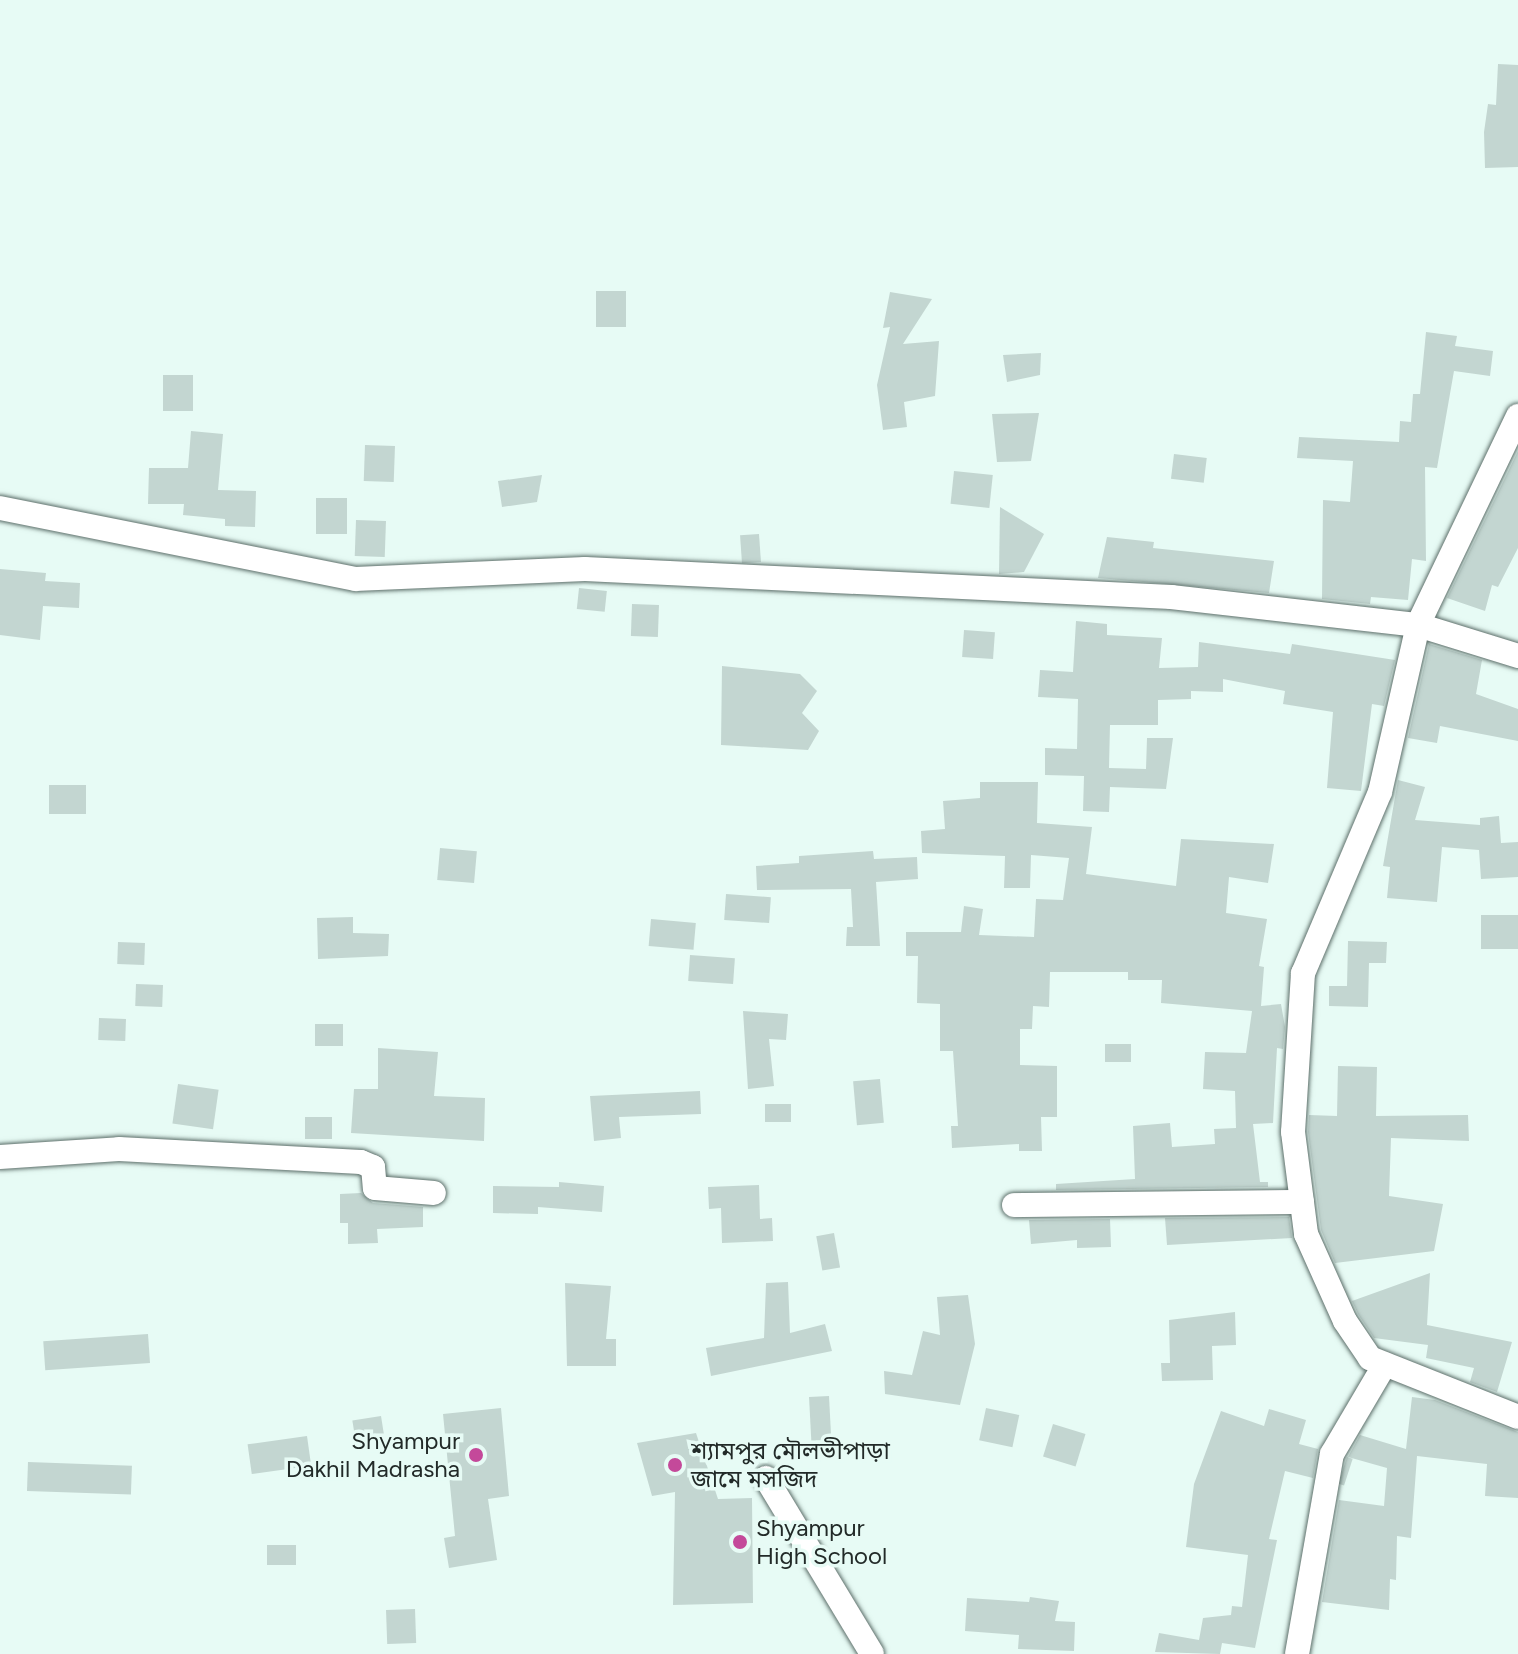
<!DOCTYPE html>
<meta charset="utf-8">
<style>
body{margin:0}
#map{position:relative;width:1518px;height:1654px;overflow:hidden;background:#e7fbf5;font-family:Figtree,"Noto Sans Bengali",sans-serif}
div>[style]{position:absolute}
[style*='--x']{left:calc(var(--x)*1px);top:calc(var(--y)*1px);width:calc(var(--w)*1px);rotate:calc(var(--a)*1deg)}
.building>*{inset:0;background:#c3d6d1;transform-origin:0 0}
.roads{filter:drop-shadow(0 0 2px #5d6f6a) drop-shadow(0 0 2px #5d6f6a)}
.minor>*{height:24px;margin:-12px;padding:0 12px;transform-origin:12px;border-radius:12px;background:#fff}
.dots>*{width:22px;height:22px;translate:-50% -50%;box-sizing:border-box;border:4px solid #e7fbf5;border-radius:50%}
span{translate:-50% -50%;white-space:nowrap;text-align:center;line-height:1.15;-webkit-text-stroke:7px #e7fbf5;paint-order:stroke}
.poi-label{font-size:24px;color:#222a28}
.right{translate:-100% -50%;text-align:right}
.left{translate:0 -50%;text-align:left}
</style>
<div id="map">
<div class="building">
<div style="clip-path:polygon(1498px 64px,1518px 65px,1518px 167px,1485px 168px,1484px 132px,1488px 104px,1496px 105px)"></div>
<div style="left:596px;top:291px;width:30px;height:36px"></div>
<div style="clip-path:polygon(890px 292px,932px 299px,903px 344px,939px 341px,935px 396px,904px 402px,907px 427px,883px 430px,877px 385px,890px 327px,883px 328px)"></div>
<div style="clip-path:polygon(1426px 332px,1457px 336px,1455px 346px,1493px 351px,1490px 376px,1454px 371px,1437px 468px,1425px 467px,1426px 561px,1412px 559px,1408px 600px,1371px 597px,1370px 604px,1322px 599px,1323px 500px,1350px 502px,1353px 461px,1297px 458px,1299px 437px,1399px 442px,1400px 421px,1411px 422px,1413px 394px,1420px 394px)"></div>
<div style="clip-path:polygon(1041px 353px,1040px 375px,1007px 382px,1003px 355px)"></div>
<div style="left:163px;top:375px;width:30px;height:36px"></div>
<div style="clip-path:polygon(1039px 413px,1031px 461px,997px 462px,992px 414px)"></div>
<div style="clip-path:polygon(191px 431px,223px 434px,218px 490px,256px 491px,255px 527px,225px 526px,225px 519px,183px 515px,184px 504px,148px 504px,149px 468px,188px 468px)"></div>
<div style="left:365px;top:445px;width:30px;height:36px;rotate:2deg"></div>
<div style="clip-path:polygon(1518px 451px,1518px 548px,1498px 587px,1492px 585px,1485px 611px,1447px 598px)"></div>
<div style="left:1174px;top:454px;width:33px;height:25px;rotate:7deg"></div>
<div style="left:954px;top:471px;width:39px;height:33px;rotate:6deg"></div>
<div style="clip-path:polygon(542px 475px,537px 502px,502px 507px,498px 481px)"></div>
<div style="left:316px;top:498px;width:31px;height:36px"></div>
<div style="clip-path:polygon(1000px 507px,1044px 534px,1024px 572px,999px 574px)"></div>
<div style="left:356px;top:520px;width:30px;height:36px;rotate:2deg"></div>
<div style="left:759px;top:534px;width:28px;height:19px;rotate:86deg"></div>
<div style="clip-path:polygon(1107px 537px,1154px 542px,1153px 548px,1274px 561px,1269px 593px,1098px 578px)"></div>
<div style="clip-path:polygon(0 569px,46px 573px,45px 581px,80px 583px,79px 608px,43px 606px,40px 640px,0 635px)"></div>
<div style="left:579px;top:588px;width:28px;height:21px;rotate:6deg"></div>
<div style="left:632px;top:604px;width:27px;height:32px;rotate:2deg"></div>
<div style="clip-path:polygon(1076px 621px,1107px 624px,1107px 635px,1162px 638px,1159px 668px,1198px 667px,1199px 642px,1290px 654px,1292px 644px,1395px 660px,1384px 706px,1372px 704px,1361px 791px,1327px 788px,1333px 712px,1283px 704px,1285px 691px,1223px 679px,1223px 692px,1191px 691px,1191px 699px,1158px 700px,1158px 725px,1110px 725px,1109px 768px,1146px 769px,1147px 738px,1173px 738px,1166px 789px,1110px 787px,1109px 812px,1083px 811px,1084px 776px,1045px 775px,1045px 748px,1077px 749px,1078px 699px,1038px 697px,1040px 670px,1073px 672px)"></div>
<div style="left:964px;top:630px;width:31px;height:27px;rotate:4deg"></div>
<div style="clip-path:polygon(1429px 644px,1482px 660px,1476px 694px,1518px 709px,1518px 741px,1440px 726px,1437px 743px,1408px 738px)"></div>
<div style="clip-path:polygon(722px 666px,800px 674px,817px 691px,802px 713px,819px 731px,808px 750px,721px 745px)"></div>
<div style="clip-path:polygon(1398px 780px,1425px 787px,1415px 820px,1480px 825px,1480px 818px,1499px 816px,1501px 843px,1518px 842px,1518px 877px,1481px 879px,1479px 850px,1442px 847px,1437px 902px,1387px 898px,1390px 867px,1383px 866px)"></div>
<div style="clip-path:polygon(980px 782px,1038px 782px,1037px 823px,1092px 827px,1086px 874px,1176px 886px,1181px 839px,1274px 844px,1268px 883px,1229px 877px,1226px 913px,1267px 919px,1259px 966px,1264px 967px,1261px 1006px,1281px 1004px,1285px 1027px,1283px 1049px,1277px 1048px,1273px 1123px,1253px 1124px,1260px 1182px,1268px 1182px,1268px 1187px,1056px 1190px,1056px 1184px,1135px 1179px,1133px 1126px,1170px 1123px,1172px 1147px,1215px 1144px,1214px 1129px,1236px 1128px,1235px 1091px,1203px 1089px,1205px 1052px,1246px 1053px,1252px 1011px,1161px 1003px,1162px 980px,1128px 980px,1128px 972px,1050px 972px,1049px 1007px,1033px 1006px,1032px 1029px,1020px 1029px,1020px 1065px,1057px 1066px,1057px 1117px,1041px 1117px,1042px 1151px,1019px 1151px,1019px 1144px,952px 1148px,951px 1126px,958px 1126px,953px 1051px,940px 1051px,940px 1004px,917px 1003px,918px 956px,906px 956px,906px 932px,961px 932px,964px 906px,983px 909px,979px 935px,1034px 937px,1036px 899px,1063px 900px,1069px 858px,1031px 855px,1030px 888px,1004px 888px,1005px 856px,922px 853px,921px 831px,945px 829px,943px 801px,980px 798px)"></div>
<div style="left:86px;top:785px;width:29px;height:37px;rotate:90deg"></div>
<div style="left:440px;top:848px;width:37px;height:32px;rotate:5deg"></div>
<div style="clip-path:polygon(873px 851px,874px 859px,917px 857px,918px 879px,876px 882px,880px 946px,846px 946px,847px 927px,853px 927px,851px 889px,757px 890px,756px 866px,799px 863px,799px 856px)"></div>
<div style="left:726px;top:894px;width:45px;height:26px;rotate:4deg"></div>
<div style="left:1518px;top:915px;width:34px;height:37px;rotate:90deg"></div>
<div style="clip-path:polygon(353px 917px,353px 933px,389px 934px,388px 956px,318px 959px,317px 918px)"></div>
<div style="left:651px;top:919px;width:45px;height:27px;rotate:5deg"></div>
<div style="clip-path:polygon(1348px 941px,1387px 942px,1386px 963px,1369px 963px,1368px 1007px,1329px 1006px,1329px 986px,1347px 986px)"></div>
<div style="left:118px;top:942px;width:27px;height:22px;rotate:2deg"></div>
<div style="left:690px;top:955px;width:45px;height:26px;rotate:4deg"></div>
<div style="left:136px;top:984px;width:27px;height:22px;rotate:2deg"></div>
<div style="clip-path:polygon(743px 1011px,788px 1014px,786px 1040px,769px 1039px,774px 1086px,748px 1089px)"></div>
<div style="left:99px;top:1018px;width:27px;height:22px;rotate:2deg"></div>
<div style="left:315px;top:1024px;width:28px;height:22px"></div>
<div style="left:1105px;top:1044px;width:26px;height:18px"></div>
<div style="clip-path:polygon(378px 1048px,438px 1052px,434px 1096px,485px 1098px,484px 1141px,351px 1133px,354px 1089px,378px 1089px)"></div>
<div style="clip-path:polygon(1338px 1066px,1377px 1067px,1376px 1116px,1468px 1115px,1469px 1141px,1391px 1138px,1389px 1196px,1443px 1204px,1434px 1251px,1335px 1263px,1321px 1230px,1308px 1132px,1309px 1115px,1337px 1116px)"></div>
<div style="left:880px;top:1079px;width:44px;height:27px;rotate:85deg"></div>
<div style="left:178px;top:1084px;width:41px;height:40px;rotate:8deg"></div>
<div style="clip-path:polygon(700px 1091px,701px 1114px,619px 1117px,621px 1138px,594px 1141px,590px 1096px)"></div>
<div style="left:765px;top:1104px;width:26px;height:18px"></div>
<div style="left:305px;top:1117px;width:27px;height:22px"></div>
<div style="clip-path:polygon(559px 1182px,604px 1186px,602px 1212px,538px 1207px,538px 1214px,493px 1213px,493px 1186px,559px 1187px)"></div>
<div style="clip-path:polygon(759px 1185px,760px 1219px,772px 1218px,773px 1241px,722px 1243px,721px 1208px,709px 1209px,708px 1187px)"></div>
<div style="clip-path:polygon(361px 1193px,373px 1203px,423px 1207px,423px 1227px,377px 1229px,378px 1243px,348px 1244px,348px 1223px,340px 1223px,340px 1194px)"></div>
<div style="clip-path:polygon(1289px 1217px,1292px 1238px,1167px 1245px,1165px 1218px)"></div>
<div style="clip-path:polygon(1110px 1219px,1111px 1247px,1077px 1248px,1077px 1240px,1031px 1244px,1029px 1220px)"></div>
<div style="left:834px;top:1233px;width:35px;height:18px;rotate:80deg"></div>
<div style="clip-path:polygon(1430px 1273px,1427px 1325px,1512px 1342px,1497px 1392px,1470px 1382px,1474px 1368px,1426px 1358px,1428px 1345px,1374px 1338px,1358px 1314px,1352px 1301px)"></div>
<div style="clip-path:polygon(788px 1282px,790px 1333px,825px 1324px,832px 1351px,711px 1376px,706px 1348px,764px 1338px,766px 1283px)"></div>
<div style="clip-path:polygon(565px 1283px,611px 1286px,606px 1339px,616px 1339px,616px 1366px,567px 1366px)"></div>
<div style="clip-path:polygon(968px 1295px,975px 1344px,960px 1405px,885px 1394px,884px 1371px,912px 1375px,923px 1331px,940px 1335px,937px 1297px)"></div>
<div style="clip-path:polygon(1235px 1312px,1236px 1345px,1212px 1346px,1213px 1380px,1162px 1381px,1161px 1363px,1170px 1363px,1169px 1320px)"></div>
<div style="left:148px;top:1334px;width:29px;height:105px;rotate:86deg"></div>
<div style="left:829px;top:1396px;width:54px;height:20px;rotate:87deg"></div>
<div style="clip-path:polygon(1412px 1397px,1435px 1400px,1518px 1432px,1518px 1498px,1485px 1496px,1487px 1464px,1417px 1456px,1411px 1538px,1397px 1536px,1396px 1580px,1390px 1579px,1389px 1610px,1322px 1602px,1339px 1500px,1384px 1506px,1387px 1468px,1348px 1457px,1360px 1435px,1406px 1449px)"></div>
<div style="clip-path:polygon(501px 1408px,509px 1496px,488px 1499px,497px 1560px,449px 1568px,444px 1538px,455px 1536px,443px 1414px)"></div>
<div style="left:986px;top:1408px;width:34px;height:33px;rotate:12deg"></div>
<div style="clip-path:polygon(1269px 1409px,1306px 1420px,1299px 1444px,1318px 1449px,1313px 1478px,1285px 1471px,1269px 1539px,1277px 1540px,1255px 1648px,1222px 1643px,1220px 1654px,1155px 1652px,1159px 1633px,1199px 1640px,1203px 1618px,1231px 1615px,1232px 1606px,1242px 1607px,1248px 1555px,1186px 1547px,1194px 1484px,1221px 1411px,1264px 1426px)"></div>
<div style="left:381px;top:1416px;width:19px;height:29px;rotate:81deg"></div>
<div style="left:1053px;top:1424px;width:34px;height:34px;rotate:17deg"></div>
<div style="clip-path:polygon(696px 1433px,718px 1499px,752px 1498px,753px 1603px,673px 1605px,675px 1492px,652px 1496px,637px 1443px)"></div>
<div style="left:307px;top:1436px;width:30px;height:60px;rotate:82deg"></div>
<div style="left:1347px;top:1457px;width:6px;height:28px;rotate:18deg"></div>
<div style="left:28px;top:1462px;width:104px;height:29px;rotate:2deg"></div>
<div style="left:267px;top:1545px;width:29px;height:20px"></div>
<div style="clip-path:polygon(1030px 1597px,1059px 1601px,1055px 1621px,1075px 1622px,1074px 1651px,1018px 1649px,1019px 1635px,965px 1631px,967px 1598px,1029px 1602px)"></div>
<div style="left:415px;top:1609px;width:34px;height:29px;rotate:88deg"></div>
</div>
<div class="roads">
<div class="minor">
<div style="--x:1518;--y:416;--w:232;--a:115.6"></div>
<div style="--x:1418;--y:625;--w:171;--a:102.8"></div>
<div style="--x:1380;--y:792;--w:197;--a:113"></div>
<div style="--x:1303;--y:973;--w:159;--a:93.6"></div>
<div style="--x:1293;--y:1132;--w:103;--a:82.7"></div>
<div style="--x:1306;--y:1234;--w:95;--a:65.9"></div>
<div style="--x:1345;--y:1321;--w:45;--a:56"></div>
<div style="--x:1370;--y:1358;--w:159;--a:21.7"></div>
<div style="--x:0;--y:508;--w:362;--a:11.3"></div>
<div style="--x:355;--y:579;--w:230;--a:-2.5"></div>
<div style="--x:585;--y:569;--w:587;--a:2.74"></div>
<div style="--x:1171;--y:597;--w:249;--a:6.5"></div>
<div style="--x:1418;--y:625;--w:105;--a:17.2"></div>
<div style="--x:0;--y:1157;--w:119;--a:-3.8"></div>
<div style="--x:119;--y:1149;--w:242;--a:3.1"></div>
<div style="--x:361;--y:1162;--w:13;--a:23"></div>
<div style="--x:373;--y:1167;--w:21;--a:85"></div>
<div style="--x:375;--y:1188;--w:59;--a:4.8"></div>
<div style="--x:1014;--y:1205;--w:288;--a:-0.6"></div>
<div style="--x:766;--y:1478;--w:205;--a:58.9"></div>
<div style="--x:1297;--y:1654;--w:203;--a:-80.1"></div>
<div style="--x:1332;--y:1454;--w:104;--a:-59.5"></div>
</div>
</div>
<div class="dots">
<div style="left:476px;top:1455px;background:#c4499a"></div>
<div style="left:675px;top:1465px;background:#c4499a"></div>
<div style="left:740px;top:1542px;background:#c4499a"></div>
</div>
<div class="poi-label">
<span class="right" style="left:460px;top:1455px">Shyampur<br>Dakhil Madrasha</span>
<span class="left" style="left:691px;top:1465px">শ্যামপুর মৌলভীপাড়া<br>জামে মসজিদ</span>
<span class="left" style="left:756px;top:1542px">Shyampur<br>High School</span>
</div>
</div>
